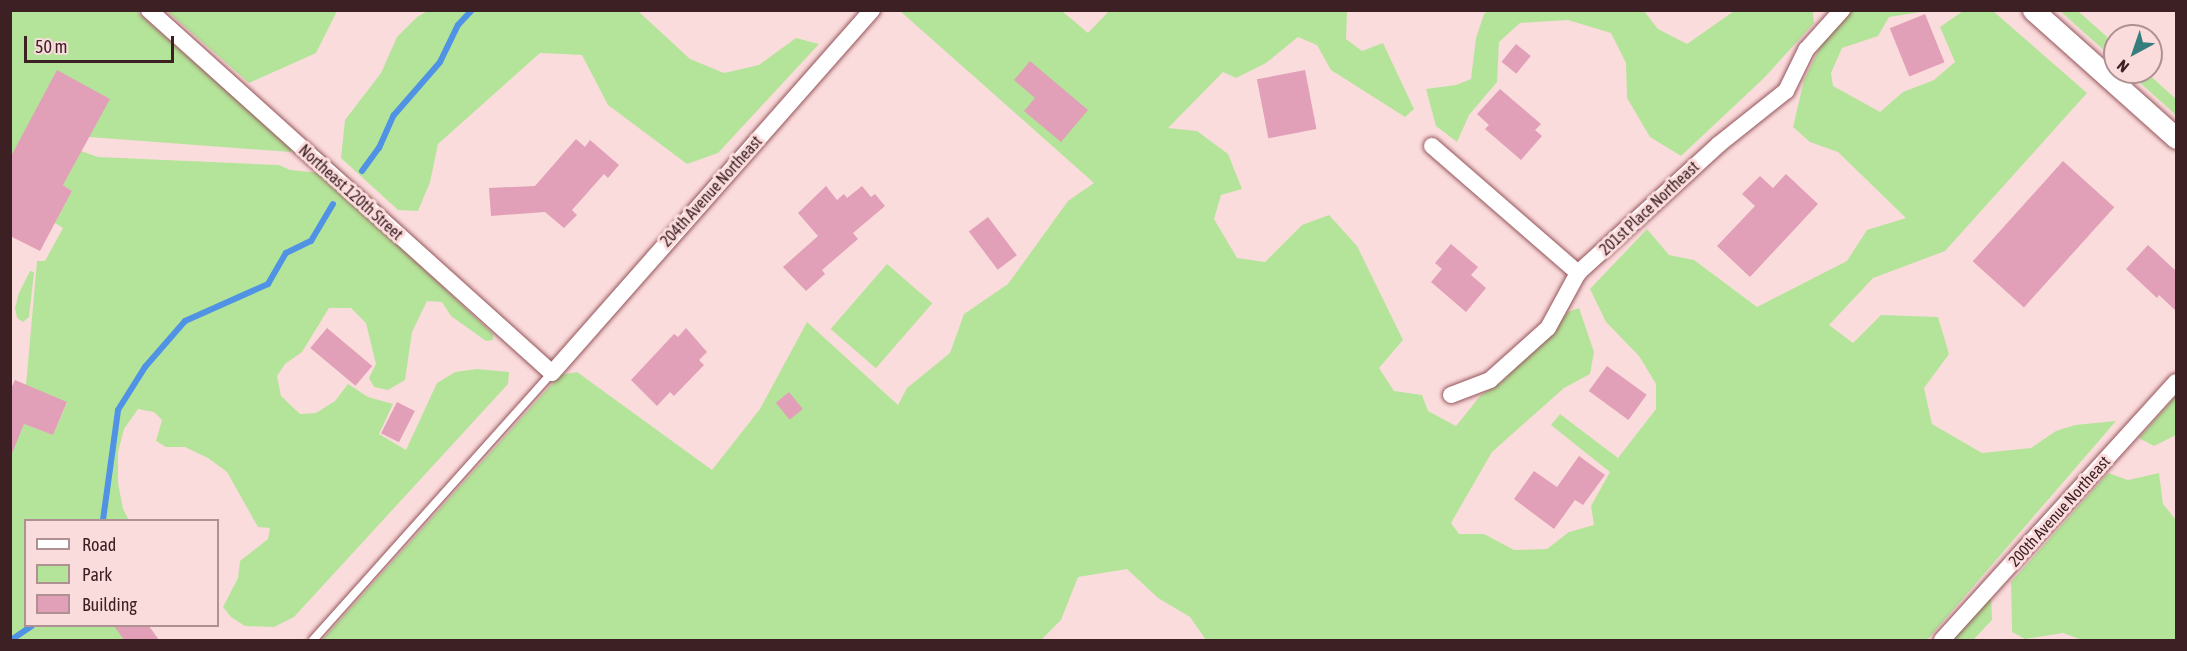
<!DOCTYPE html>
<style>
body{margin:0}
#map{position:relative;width:2187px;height:651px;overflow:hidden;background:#fbdcdd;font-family:"Asap Condensed",sans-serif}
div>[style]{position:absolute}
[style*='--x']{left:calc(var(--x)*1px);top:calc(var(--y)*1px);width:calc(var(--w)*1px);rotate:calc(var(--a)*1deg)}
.green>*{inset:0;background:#b4e49a;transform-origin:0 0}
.stream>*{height:6px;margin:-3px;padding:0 3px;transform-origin:3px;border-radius:3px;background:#5093e5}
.building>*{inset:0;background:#e19fb8;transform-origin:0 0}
.roads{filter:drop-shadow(0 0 2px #94545a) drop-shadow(0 0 2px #94545a)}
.service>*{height:8px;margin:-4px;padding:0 4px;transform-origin:4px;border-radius:4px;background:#fff}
.minor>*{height:16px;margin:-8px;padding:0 8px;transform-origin:8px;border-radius:8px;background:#fff}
.tertiary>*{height:21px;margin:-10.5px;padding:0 10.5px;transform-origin:10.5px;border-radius:10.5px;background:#fff}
span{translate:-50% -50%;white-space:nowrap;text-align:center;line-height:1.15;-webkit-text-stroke:6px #fbdcdd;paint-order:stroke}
.street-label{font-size:16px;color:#3c2023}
.frame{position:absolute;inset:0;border:12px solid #3c2023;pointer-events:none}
.legend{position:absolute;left:24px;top:519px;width:195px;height:108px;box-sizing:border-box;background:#fbdcdd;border:2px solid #af9193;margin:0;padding:8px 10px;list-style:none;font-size:18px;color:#3c2023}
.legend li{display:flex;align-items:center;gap:12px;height:30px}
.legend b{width:30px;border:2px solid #af9193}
.north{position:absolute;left:2103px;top:24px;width:60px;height:60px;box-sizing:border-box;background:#fbdcdd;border:2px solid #af9193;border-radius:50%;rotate:220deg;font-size:16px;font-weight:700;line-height:24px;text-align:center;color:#3c2023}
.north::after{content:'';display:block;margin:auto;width:21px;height:27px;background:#357e7d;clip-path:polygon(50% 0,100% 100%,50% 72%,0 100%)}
.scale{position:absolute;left:24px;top:36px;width:150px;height:27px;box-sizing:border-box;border:3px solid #3c2023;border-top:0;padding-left:8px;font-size:18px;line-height:21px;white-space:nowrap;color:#3c2023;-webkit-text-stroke:4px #fbdcdd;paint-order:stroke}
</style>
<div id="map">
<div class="green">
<div style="clip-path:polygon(11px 10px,136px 11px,291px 148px,291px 152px,89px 137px,11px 158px)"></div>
<div style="clip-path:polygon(429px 10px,638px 11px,690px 59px,724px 73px,759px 65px,796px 38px,819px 44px,718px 153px,687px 164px,608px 105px,582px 55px,540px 53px,438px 144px,430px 182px,418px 211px,398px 210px,341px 158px,345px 120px,381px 73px,397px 37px,417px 17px)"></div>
<div style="clip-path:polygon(1489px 10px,1644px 11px,1658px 29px,1687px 44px,1734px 11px,1813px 11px,1814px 23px,1764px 78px,1681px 156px,1650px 137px,1627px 98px,1626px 63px,1611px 33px,1568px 20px,1520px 23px,1499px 42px,1497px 82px,1469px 115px,1457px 142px,1436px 126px,1426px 89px,1456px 85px,1471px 79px,1476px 38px,1484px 14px)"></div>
<div style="clip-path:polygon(167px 11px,337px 11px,316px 53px,249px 83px)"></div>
<div style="clip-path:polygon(900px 11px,1062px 11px,1088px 33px,1109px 11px,1347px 11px,1346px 39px,1362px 51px,1383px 43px,1414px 109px,1405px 117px,1331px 70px,1317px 45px,1298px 37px,1266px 63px,1236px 78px,1223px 72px,1168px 128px,1197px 131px,1228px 154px,1242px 189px,1221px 195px,1214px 219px,1237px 258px,1265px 262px,1302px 225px,1329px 215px,1357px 246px,1403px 340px,1379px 368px,1394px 391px,1422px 395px,1428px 411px,1456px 426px,1481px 395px,1501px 383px,1568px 312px,1579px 308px,1594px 352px,1590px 374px,1564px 388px,1492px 452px,1451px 523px,1459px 534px,1484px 534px,1514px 550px,1547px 549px,1569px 532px,1594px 525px,1591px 506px,1610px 472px,1551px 425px,1560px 414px,1618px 458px,1656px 409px,1656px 384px,1639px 356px,1606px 322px,1590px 289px,1647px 229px,1669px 255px,1694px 260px,1757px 307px,1847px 261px,1867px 230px,1906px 218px,1838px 152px,1810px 142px,1793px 127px,1804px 80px,1823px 41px,1852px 11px,1927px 11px,1889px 17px,1878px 36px,1842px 48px,1831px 73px,1833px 86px,1880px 112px,1903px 92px,1934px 80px,1955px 62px,1940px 27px,1963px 11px,1993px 11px,2087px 93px,1945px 251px,1873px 278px,1829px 325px,1853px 343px,1881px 315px,1938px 317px,1949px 354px,1924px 388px,1932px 424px,1982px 453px,2031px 448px,2056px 431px,2075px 425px,2116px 421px,1927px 640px,1206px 640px,1190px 617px,1158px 598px,1127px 569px,1078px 577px,1061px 620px,1041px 640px,322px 640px,560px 375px,577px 372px,712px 470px,760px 409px,807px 322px,898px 405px,907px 388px,950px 353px,964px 314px,1008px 284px,1068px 201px,1094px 183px)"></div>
<div style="clip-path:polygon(2060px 11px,2078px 11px,2115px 44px,2115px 60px)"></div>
<div style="clip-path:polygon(2128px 72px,2146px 72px,2176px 99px,2176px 115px)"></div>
<div style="clip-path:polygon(81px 151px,98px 157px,279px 165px,290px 170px,321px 173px,493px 334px,493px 340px,486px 341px,451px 316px,442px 302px,427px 301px,412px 332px,405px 380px,388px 390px,374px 387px,369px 378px,376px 364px,366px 323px,351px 308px,329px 308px,302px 352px,285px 364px,277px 376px,281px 396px,300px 414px,316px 413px,335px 401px,348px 384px,368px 397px,393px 404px,379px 434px,406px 450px,437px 383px,455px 372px,477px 369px,509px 372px,508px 384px,294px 617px,274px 627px,245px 626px,231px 617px,223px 607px,238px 578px,240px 561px,268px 539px,270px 528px,258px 527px,227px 472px,208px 458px,185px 447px,166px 447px,156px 441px,162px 420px,154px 412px,138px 409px,124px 429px,118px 452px,118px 483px,123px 509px,129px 520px,26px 520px,26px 626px,115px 626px,124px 640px,11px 640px,10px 433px,19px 436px,24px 424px,53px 435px,67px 403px,26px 385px,37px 261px,45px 261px,63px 228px,55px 223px,72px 191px,63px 185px)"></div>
<div style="left:887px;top:264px;width:60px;height:86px;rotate:41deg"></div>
<div style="clip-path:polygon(30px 271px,34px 272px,29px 317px,23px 322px,17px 318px,15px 308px,19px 293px)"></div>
<div style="clip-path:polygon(2176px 396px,2176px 435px,2154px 446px,2139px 438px)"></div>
<div style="clip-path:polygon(2108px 473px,2128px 480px,2159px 473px,2163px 504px,2176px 520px,2176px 640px,2082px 640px,2063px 633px,2025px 639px,2012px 632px,2011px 582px)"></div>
<div style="clip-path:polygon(1991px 597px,1992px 620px,1973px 640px,1952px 640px)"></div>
</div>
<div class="stream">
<div style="--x:362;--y:171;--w:29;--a:-54"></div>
<div style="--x:379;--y:148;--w:36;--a:-66"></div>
<div style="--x:394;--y:115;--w:70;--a:-49"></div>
<div style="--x:440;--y:62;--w:41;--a:-64.1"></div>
<div style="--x:458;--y:25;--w:21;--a:-47"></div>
<div style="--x:103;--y:520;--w:111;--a:-82.2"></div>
<div style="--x:118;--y:410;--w:51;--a:-57.9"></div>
<div style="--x:145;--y:367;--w:61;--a:-49"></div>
<div style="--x:185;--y:321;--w:91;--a:-24"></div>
<div style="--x:268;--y:284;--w:36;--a:-60"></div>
<div style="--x:286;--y:253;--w:28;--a:-26"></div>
<div style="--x:311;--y:241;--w:43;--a:-59.3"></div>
<div style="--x:11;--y:640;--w:25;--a:-34"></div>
</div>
<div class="building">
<div style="left:1925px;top:14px;width:52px;height:38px;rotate:68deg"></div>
<div style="left:1516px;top:44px;width:19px;height:23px;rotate:39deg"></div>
<div style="clip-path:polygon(1030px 61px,1088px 110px,1061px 142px,1024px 111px,1035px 98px,1014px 80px)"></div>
<div style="clip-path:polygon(57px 70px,110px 99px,63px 185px,72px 191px,40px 251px,10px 236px,10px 158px)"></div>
<div style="left:1305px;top:70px;width:60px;height:49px;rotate:79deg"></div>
<div style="clip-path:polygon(1500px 89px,1541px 124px,1535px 130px,1542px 136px,1521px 160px,1485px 129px,1489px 125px,1477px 114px)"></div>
<div style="clip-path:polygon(576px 139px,585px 147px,590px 140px,619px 165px,608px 178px,604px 174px,572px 210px,577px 215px,564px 228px,545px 212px,491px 216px,489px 188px,535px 186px)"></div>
<div style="left:2063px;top:161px;width:69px;height:135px;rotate:42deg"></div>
<div style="clip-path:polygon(1786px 174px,1818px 204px,1750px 277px,1717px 246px,1755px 206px,1742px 194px,1760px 176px,1773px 188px)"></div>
<div style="clip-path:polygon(826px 186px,837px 200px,844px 194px,847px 198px,862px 186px,871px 197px,875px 194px,885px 206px,853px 233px,858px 239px,822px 270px,825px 274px,806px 291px,783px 267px,818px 236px,798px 213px)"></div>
<div style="left:988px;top:217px;width:48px;height:24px;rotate:53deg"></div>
<div style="clip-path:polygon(1451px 244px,1478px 267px,1471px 275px,1486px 288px,1466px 312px,1431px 282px,1442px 269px,1435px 263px)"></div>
<div style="clip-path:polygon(2148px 245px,2176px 271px,2176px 311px,2159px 295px,2157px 298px,2126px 269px)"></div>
<div style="left:327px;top:328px;width:59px;height:26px;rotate:40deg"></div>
<div style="clip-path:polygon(686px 328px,707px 352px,699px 360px,704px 365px,674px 396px,670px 392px,657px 406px,631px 380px,674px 334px,678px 337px)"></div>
<div style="left:1607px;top:366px;width:49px;height:31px;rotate:36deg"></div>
<div style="clip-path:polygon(15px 380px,67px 402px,53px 435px,24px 424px,11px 456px,10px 391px)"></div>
<div style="left:789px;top:392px;width:22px;height:17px;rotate:51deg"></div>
<div style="left:397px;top:402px;width:20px;height:35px;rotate:27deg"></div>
<div style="clip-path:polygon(1579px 456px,1605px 475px,1583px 505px,1575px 500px,1554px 529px,1514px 499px,1534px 471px,1557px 487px)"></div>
<div style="clip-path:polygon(114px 626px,149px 626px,159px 640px,124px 640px)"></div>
</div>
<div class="roads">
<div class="service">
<div style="--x:313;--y:640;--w:358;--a:-48.2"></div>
</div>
<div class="minor">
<div style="--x:149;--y:10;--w:542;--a:42.01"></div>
<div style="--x:552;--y:373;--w:484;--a:-48.6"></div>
<div style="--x:1432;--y:146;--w:194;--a:41"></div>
<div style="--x:1451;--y:395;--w:42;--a:-21"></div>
<div style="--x:1490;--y:380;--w:78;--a:-41.9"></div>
<div style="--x:1548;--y:328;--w:63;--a:-61.4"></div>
<div style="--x:1578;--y:273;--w:190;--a:-42.4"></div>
<div style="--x:1718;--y:145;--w:87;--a:-38.5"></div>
<div style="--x:1786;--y:91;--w:46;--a:-64"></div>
<div style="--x:1806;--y:50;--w:54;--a:-48"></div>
<div style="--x:1942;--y:640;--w:348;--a:-47.8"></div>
</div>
<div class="tertiary">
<div style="--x:2033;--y:10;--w:192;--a:41.8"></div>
</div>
</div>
<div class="street-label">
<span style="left:711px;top:191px;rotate:-48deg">204th Avenue Northeast</span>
<span style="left:351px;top:192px;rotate:42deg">Northeast 120th Street</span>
<span style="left:1649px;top:208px;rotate:-43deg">201st Place Northeast</span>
<span style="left:2059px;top:511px;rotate:-48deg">200th Avenue Northeast</span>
</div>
<div class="frame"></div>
<ul class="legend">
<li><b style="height:8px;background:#fff"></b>Road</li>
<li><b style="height:16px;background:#b4e49a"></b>Park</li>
<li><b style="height:16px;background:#e19fb8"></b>Building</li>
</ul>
<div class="north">N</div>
<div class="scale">50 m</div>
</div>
